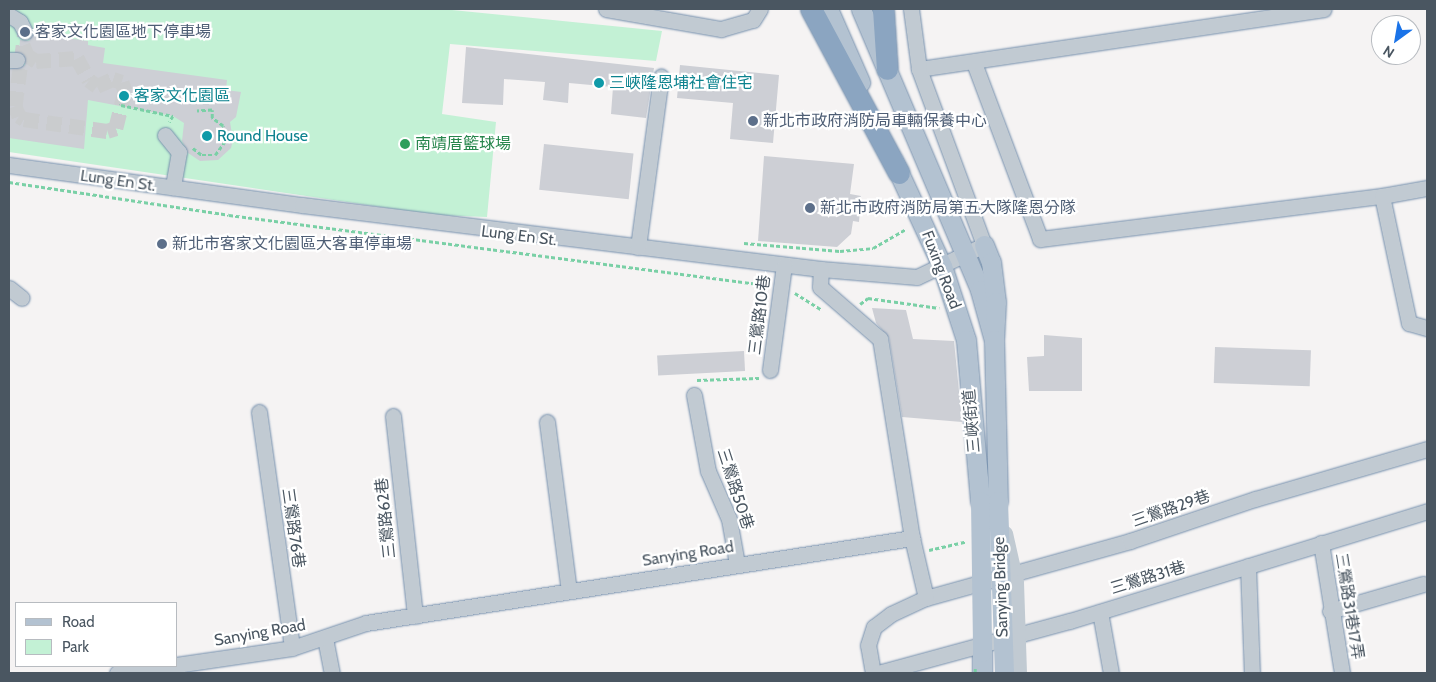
<!DOCTYPE html>
<meta charset="utf-8">
<style>
body{margin:0}
#map{position:relative;width:1436px;height:682px;overflow:hidden;background:#f5f3f3;font-family:Cabin,"Noto Sans TC",sans-serif}
div>[style]{position:absolute}
[style*='--x']{left:calc(var(--x)*1px);top:calc(var(--y)*1px);width:calc(var(--w)*1px);rotate:calc(var(--a)*1deg)}
.green>*{inset:0;background:#c3f1d5}
.building>*{inset:0;background:#cdcfd5;transform-origin:0 0}
.minor-tunnel>*{height:15px;margin-top:-7.5px;transform-origin:0;background:repeating-linear-gradient(90deg,#caccce 0 15px,transparent 0 23px)}
.path>*{height:2.5px;margin-top:-1.25px;transform-origin:0;background:repeating-linear-gradient(90deg,#7ad0a6 0 4px,transparent 0 6.5px)}
.roads{filter:drop-shadow(0 0 1px #7690ad) drop-shadow(0 0 1px #7690ad)}
.minor>*{height:15px;margin:-7.5px;padding:0 7.5px;transform-origin:7.5px;border-radius:7.5px;background:#c1cad2}
.major>*{height:19px;margin:-9.5px;padding:0 9.5px;transform-origin:9.5px;border-radius:9.5px;background:#b3c2d1}
.highway>*{height:21px;margin:-10.5px;padding:0 10.5px;transform-origin:10.5px;border-radius:10.5px;background:#8ba5c1}
.path-bridge>*{height:2.5px;margin-top:-1.25px;transform-origin:0;background:repeating-linear-gradient(90deg,#7ad0a6 0 4px,transparent 0 6.5px)}
.minor-bridge>*{height:15px;margin:-7.5px;padding:0 7.5px;transform-origin:7.5px;border-radius:7.5px;background:#c1cad2}
.major-bridge>*{height:19px;margin:-9.5px;padding:0 9.5px;transform-origin:9.5px;border-radius:9.5px;background:#b3c2d1}
.dots>*{width:14px;height:14px;translate:-50% -50%;box-sizing:border-box;border:2px solid #fff;border-radius:50%}
span{translate:-50% -50%;white-space:nowrap;text-align:center;line-height:1.15;-webkit-text-stroke:4.5px #fff;paint-order:stroke}
.service-label{font-size:16px;color:#4e5e75}
.left{translate:0 -50%;text-align:left}
.culture-label{font-size:16px;color:#0d838f}
.leisure-label{font-size:16px;color:#27864d}
.street-label{font-size:16px;color:#4a5661}
.frame{position:absolute;inset:0;border:10px solid #4a5661;pointer-events:none}
.legend{position:absolute;left:15px;top:602px;width:162px;height:65px;box-sizing:border-box;background:#fff;border:1px solid #b7bbc0;margin:0;padding:6px 9px;list-style:none;font-size:15px;color:#4a5661}
.legend li{display:flex;align-items:center;gap:10px;height:25px}
.legend b{width:25px;border:1px solid #b7bbc0}
.north{position:absolute;left:1371px;top:15px;width:50px;height:50px;box-sizing:border-box;background:#fff;border:1px solid #b7bbc0;border-radius:50%;rotate:212deg;font-size:14px;font-weight:700;line-height:20px;text-align:center;color:#4a5661}
.north::after{content:'';display:block;margin:auto;width:18px;height:22px;background:#1a73e8;clip-path:polygon(50% 0,100% 100%,50% 72%,0 100%)}
</style>
<div id="map">
<div class="green">
<div style="clip-path:polygon(9px 9px,442px 9px,662px 31px,656px 61px,450px 44px,442px 114px,496px 122px,487px 217px,435px 215px,9px 152px)"></div>
</div>
<div class="building">
<div style="clip-path:polygon(34px 33px,88px 41px,88px 45px,105px 48px,103px 63px,227px 80px,226px 90px,241px 92px,236px 117px,230px 122px,233px 140px,231px 148px,218px 160px,200px 161px,188px 153px,182px 141px,184px 123px,173px 116px,88px 100px,84px 149px,9px 138px,9px 69px,25px 65px,25px 56px,19px 51px,20px 40px,29px 41px)"></div>
<div style="clip-path:polygon(466px 47px,654px 68px,646px 118px,611px 114px,613px 87px,569px 83px,568px 103px,543px 100px,545px 82px,504px 79px,503px 105px,462px 103px)"></div>
<div style="clip-path:polygon(680px 65px,779px 75px,773px 143px,730px 139px,733px 103px,677px 98px)"></div>
<div style="left:544px;top:144px;width:90px;height:46px;rotate:6deg"></div>
<div style="clip-path:polygon(764px 156px,854px 164px,850px 194px,861px 196px,859px 222px,853px 221px,851px 234px,837px 247px,758px 241px)"></div>
<div style="clip-path:polygon(872px 308px,906px 310px,913px 339px,954px 341px,962px 422px,902px 417px,889px 338px,876px 323px)"></div>
<div style="clip-path:polygon(1044px 335px,1082px 338px,1082px 391px,1029px 391px,1027px 357px,1044px 356px)"></div>
<div style="left:1215px;top:347px;width:96px;height:36px;rotate:2deg"></div>
<div style="left:744px;top:351px;width:20px;height:87px;rotate:87deg"></div>
</div>
<div class="minor-tunnel">
<div style="--x:23;--y:45;--w:11;--a:68"></div>
<div style="--x:27;--y:55;--w:11;--a:34"></div>
<div style="--x:36;--y:61;--w:41;--a:-4.2"></div>
<div style="--x:77;--y:58;--w:25;--a:61"></div>
<div style="--x:89;--y:80;--w:10;--a:37"></div>
<div style="--x:97;--y:86;--w:17;--a:-24"></div>
<div style="--x:113;--y:79;--w:9;--a:18"></div>
<div style="--x:122;--y:82;--w:9;--a:72"></div>
<div style="--x:125;--y:91;--w:38;--a:104"></div>
<div style="--x:116;--y:128;--w:9;--a:162"></div>
<div style="--x:107;--y:131;--w:84;--a:-171.8"></div>
<div style="--x:24;--y:119;--w:6;--a:-149"></div>
<div style="--x:19;--y:116;--w:11;--a:-112"></div>
<div style="--x:15;--y:106;--w:75;--a:-82.3"></div>
</div>
<div class="path">
<div style="--x:122;--y:98;--w:7;--a:98"></div>
<div style="--x:121;--y:105;--w:53;--a:11.9"></div>
<div style="--x:173;--y:116;--w:7;--a:117"></div>
<div style="--x:193;--y:148;--w:11;--a:38"></div>
<div style="--x:202;--y:155;--w:13;--a:0"></div>
<div style="--x:215;--y:155;--w:19;--a:-54"></div>
<div style="--x:226;--y:140;--w:14;--a:-102"></div>
<div style="--x:223;--y:126;--w:14;--a:-144"></div>
<div style="--x:212;--y:118;--w:8;--a:-90"></div>
<div style="--x:212;--y:110;--w:15;--a:176"></div>
<div style="--x:9;--y:182;--w:222;--a:8.5"></div>
<div style="--x:229;--y:215;--w:542;--a:7.43"></div>
<div style="--x:744;--y:243;--w:96;--a:4.8"></div>
<div style="--x:840;--y:251;--w:33;--a:-5"></div>
<div style="--x:873;--y:248;--w:38;--a:-30"></div>
<div style="--x:795;--y:293;--w:32;--a:32"></div>
<div style="--x:860;--y:304;--w:10;--a:-37"></div>
<div style="--x:868;--y:298;--w:72;--a:8"></div>
<div style="--x:697;--y:380;--w:62;--a:-1.8"></div>
<div style="--x:929;--y:550;--w:37;--a:-13"></div>
</div>
<div class="roads">
<div class="minor">
<div style="--x:606;--y:9;--w:117;--a:9.9"></div>
<div style="--x:721;--y:29;--w:33;--a:-16"></div>
<div style="--x:753;--y:20;--w:13;--a:-58"></div>
<div style="--x:9;--y:15;--w:13;--a:32"></div>
<div style="--x:20;--y:22;--w:11;--a:63"></div>
<div style="--x:9;--y:60;--w:8;--a:0"></div>
<div style="--x:974;--y:63;--w:188;--a:69.4"></div>
<div style="--x:1040;--y:239;--w:345;--a:-7.2"></div>
<div style="--x:1382;--y:196;--w:130;--a:78"></div>
<div style="--x:1409;--y:323;--w:19;--a:16"></div>
<div style="--x:919;--y:69;--w:409;--a:-8.4"></div>
<div style="--x:165;--y:135;--w:22;--a:51"></div>
<div style="--x:179;--y:152;--w:36;--a:100"></div>
<div style="--x:9;--y:165;--w:296;--a:7.8"></div>
<div style="--x:302;--y:205;--w:523;--a:7.03"></div>
<div style="--x:821;--y:269;--w:96;--a:4.8"></div>
<div style="--x:917;--y:277;--w:74;--a:-25.5"></div>
<div style="--x:984;--y:245;--w:188;--a:-110.3"></div>
<div style="--x:919;--y:69;--w:61;--a:-97.6"></div>
<div style="--x:1382;--y:196;--w:46;--a:-10.1"></div>
<div style="--x:638;--y:247;--w:172;--a:-82.3"></div>
<div style="--x:9;--y:288;--w:16;--a:38"></div>
<div style="--x:770;--y:370;--w:106;--a:-82.4"></div>
<div style="--x:694;--y:395;--w:77;--a:79.6"></div>
<div style="--x:708;--y:471;--w:52;--a:66.4"></div>
<div style="--x:729;--y:519;--w:46;--a:79.9"></div>
<div style="--x:259;--y:412;--w:238;--a:82"></div>
<div style="--x:393;--y:416;--w:201;--a:83.7"></div>
<div style="--x:547;--y:422;--w:170;--a:82.6"></div>
<div style="--x:1321;--y:543;--w:132;--a:80.8"></div>
<div style="--x:1248;--y:566;--w:107;--a:87.9"></div>
<div style="--x:926;--y:598;--w:212;--a:-15.6"></div>
<div style="--x:1130;--y:541;--w:132;--a:-18.6"></div>
<div style="--x:1255;--y:499;--w:179;--a:-16.2"></div>
<div style="--x:1330;--y:611;--w:97;--a:-16.2"></div>
<div style="--x:1100;--y:612;--w:62;--a:79.8"></div>
<div style="--x:325;--y:638;--w:36;--a:79"></div>
<div style="--x:176;--y:665;--w:117;--a:-8.3"></div>
<div style="--x:292;--y:648;--w:78;--a:-18.7"></div>
<div style="--x:366;--y:623;--w:553;--a:-8.85"></div>
<div style="--x:912;--y:538;--w:202;--a:-99.1"></div>
<div style="--x:880;--y:339;--w:79;--a:-139.1"></div>
<div style="--x:820;--y:287;--w:18;--a:-87"></div>
<div style="--x:117;--y:673;--w:52;--a:-7.7"></div>
<div style="--x:873;--y:673;--w:28;--a:-100"></div>
<div style="--x:868;--y:645;--w:19;--a:-72"></div>
<div style="--x:874;--y:627;--w:21;--a:-37"></div>
<div style="--x:891;--y:614;--w:38;--a:-25"></div>
<div style="--x:926;--y:598;--w:62;--a:-103.1"></div>
<div style="--x:878;--y:673;--w:199;--a:-15.2"></div>
<div style="--x:1070;--y:621;--w:374;--a:-17.1"></div>
</div>
<div class="major">
<div style="--x:828;--y:9;--w:80;--a:66.3"></div>
<div style="--x:861;--y:9;--w:305;--a:67"></div>
<div style="--x:980;--y:290;--w:52;--a:74.4"></div>
<div style="--x:893;--y:160;--w:117;--a:65.2"></div>
<div style="--x:942;--y:266;--w:78;--a:72"></div>
<div style="--x:966;--y:340;--w:162;--a:85"></div>
<div style="--x:984;--y:245;--w:18;--a:68"></div>
<div style="--x:991;--y:262;--w:40;--a:82.9"></div>
<div style="--x:996;--y:302;--w:38;--a:93"></div>
<div style="--x:994;--y:340;--w:161;--a:88.6"></div>
<div style="--x:982;--y:652;--w:21;--a:90"></div>
</div>
<div class="highway">
<div style="--x:811;--y:9;--w:186;--a:61.8"></div>
<div style="--x:883;--y:9;--w:60;--a:86.2"></div>
</div>
</div>
<div class="path-bridge">
<div style="--x:975;--y:673;--w:6;--a:-90"></div>
</div>
<div class="minor-bridge">
<div style="--x:1005;--y:533;--w:50;--a:77.3"></div>
<div style="--x:1016;--y:582;--w:91;--a:88.1"></div>
</div>
<div class="major-bridge">
<div style="--x:980;--y:501;--w:151;--a:89.2"></div>
<div style="--x:998;--y:501;--w:172;--a:88"></div>
</div>
<div class="dots">
<div style="left:25px;top:32px;background:#5c6f8a"></div>
<div style="left:599px;top:83px;background:#0f9aa8"></div>
<div style="left:124px;top:96px;background:#0f9aa8"></div>
<div style="left:753px;top:121px;background:#5c6f8a"></div>
<div style="left:207px;top:136px;background:#0f9aa8"></div>
<div style="left:405px;top:144px;background:#2e9e5b"></div>
<div style="left:810px;top:208px;background:#5c6f8a"></div>
<div style="left:162px;top:244px;background:#5c6f8a"></div>
</div>
<div class="service-label">
<span class="left" style="left:35px;top:32px">客家文化園區地下停車場</span>
<span class="left" style="left:763px;top:121px">新北市政府消防局車輛保養中心</span>
<span class="left" style="left:820px;top:208px">新北市政府消防局第五大隊隆恩分隊</span>
<span class="left" style="left:172px;top:244px">新北市客家文化園區大客車停車場</span>
</div>
<div class="culture-label">
<span class="left" style="left:609px;top:83px">三峽隆恩埔社會住宅</span>
<span class="left" style="left:134px;top:96px">客家文化園區</span>
<span class="left" style="left:217px;top:136px">Round House</span>
</div>
<div class="leisure-label">
<span class="left" style="left:415px;top:144px">南靖厝籃球場</span>
</div>
<div class="street-label">
<span style="left:118px;top:181px;rotate:8deg">Lung En St.</span>
<span style="left:519px;top:236px;rotate:7deg">Lung En St.</span>
<span style="left:941px;top:270px;rotate:69deg">Fuxing Road</span>
<span style="left:760px;top:315px;rotate:-83deg">三鶯路10巷</span>
<span style="left:972px;top:421px;rotate:-95deg">三峽街道</span>
<span style="left:735px;top:489px;rotate:72deg">三鶯路50巷</span>
<span style="left:1171px;top:509px;rotate:-19deg">三鶯路29巷</span>
<span style="left:386px;top:518px;rotate:-96deg">三鶯路62巷</span>
<span style="left:293px;top:528px;rotate:82deg">三鶯路76巷</span>
<span style="left:688px;top:554px;rotate:-9deg">Sanying Road</span>
<span style="left:1148px;top:578px;rotate:-17deg">三鶯路31巷</span>
<span style="left:1001px;top:587px;rotate:-92deg">Sanying Bridge</span>
<span style="left:1349px;top:606px;rotate:81deg">三鶯路31巷17弄</span>
<span style="left:260px;top:633px;rotate:-10deg">Sanying Road</span>
</div>
<div class="frame"></div>
<ul class="legend">
<li><b style="height:6px;background:#b3c2d1"></b>Road</li>
<li><b style="height:14px;background:#c3f1d5"></b>Park</li>
</ul>
<div class="north">N</div>
</div>
